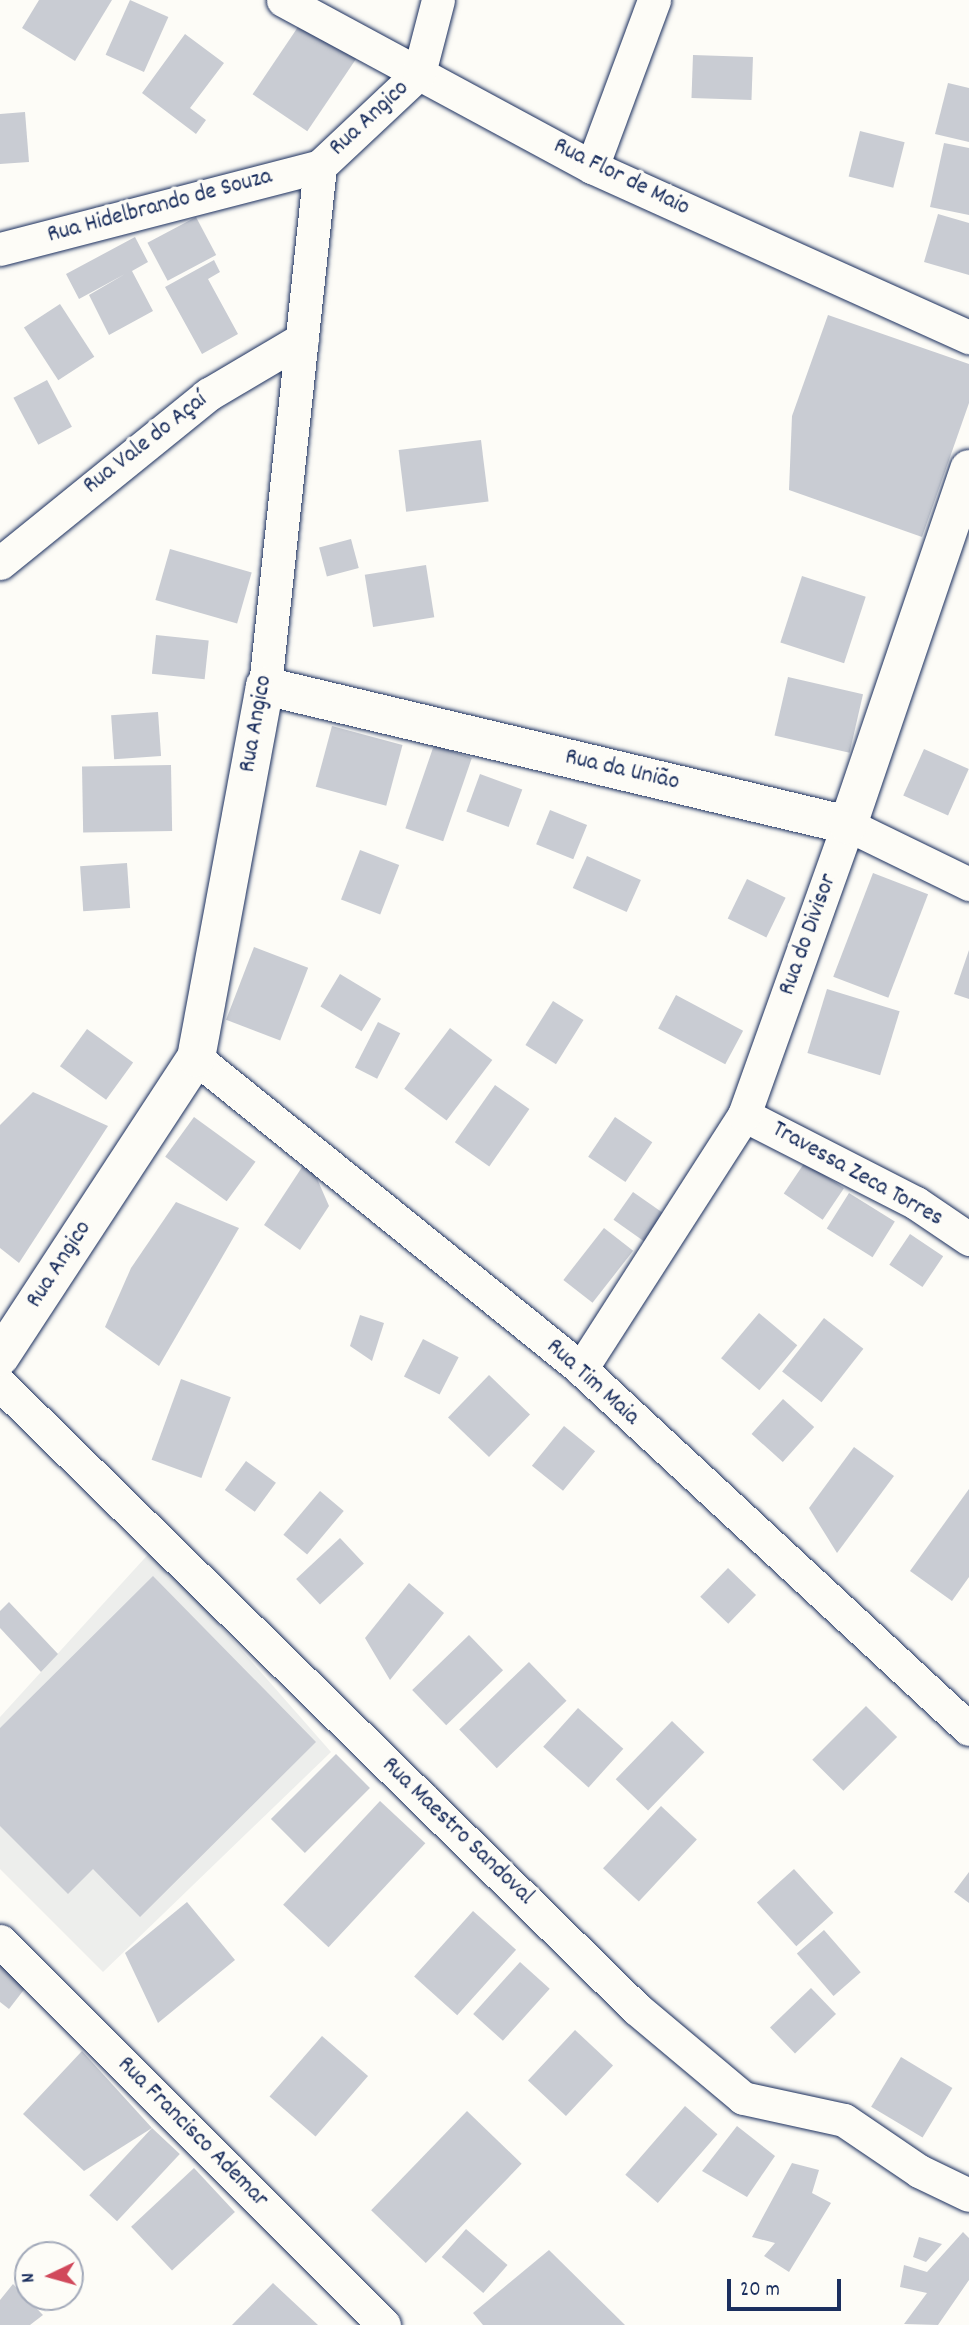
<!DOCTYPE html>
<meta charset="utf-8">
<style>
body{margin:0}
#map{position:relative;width:969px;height:2325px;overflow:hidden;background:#fdfcf7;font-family:Dekko,sans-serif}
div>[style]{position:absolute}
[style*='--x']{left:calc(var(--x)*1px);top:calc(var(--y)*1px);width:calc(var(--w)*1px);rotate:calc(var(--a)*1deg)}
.built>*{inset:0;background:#edeeec}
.building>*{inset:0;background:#c9ccd3;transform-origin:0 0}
.roads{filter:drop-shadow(0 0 2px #1b2f5e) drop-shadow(0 0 2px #1b2f5e)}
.minor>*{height:33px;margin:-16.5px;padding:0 16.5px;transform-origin:16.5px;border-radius:16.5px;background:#fdfcf7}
.tertiary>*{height:38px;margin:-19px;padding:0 19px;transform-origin:19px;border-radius:19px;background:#fdfcf7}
span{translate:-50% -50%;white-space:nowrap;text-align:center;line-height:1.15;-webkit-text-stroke:7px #fdfcf7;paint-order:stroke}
.street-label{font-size:24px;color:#1b2f5e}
.north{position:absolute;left:14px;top:2241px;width:70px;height:70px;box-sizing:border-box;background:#fdfcf7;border:2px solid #a3aaba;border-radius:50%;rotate:265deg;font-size:19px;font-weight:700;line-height:28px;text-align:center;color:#1b2f5e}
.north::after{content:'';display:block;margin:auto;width:24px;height:32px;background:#d1495b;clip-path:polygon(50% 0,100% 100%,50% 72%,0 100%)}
.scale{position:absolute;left:727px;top:2279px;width:114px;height:32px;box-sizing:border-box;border:4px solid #1b2f5e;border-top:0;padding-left:9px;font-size:21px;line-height:24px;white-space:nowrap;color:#1b2f5e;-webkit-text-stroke:5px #fdfcf7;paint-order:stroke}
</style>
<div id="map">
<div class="built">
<div style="clip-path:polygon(153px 1549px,331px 1752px,103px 1972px,0 1869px,0 1717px)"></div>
</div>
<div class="building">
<div style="clip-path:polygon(39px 0,112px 0,75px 61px,22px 28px)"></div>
<div style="left:130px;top:0;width:42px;height:60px;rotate:24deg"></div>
<div style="left:304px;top:18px;width:66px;height:92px;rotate:34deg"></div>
<div style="clip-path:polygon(185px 34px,224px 63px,190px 108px,206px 120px,196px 134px,142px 93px)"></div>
<div style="left:693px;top:55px;width:60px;height:43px;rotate:2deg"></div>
<div style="clip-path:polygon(948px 83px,969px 88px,969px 142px,935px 134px)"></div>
<div style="clip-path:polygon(25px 112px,29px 162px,0 164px,0 114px)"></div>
<div style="left:860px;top:131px;width:46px;height:47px;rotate:14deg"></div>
<div style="clip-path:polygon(944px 143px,969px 148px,969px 215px,930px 207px)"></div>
<div style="clip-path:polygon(938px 214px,969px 223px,969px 275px,924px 262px)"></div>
<div style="left:196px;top:217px;width:43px;height:55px;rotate:62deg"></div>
<div style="clip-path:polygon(135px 237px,148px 262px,132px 271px,153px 311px,109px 335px,89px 295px,125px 274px,79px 299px,66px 274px)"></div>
<div style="clip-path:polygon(214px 260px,220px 272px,208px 279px,238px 334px,202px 354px,165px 287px)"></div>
<div style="left:60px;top:304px;width:63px;height:43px;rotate:57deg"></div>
<div style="clip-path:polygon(828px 315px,969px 364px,969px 403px,922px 537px,789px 490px,792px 416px)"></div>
<div style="left:47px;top:380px;width:53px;height:38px;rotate:62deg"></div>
<div style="left:481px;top:440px;width:62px;height:83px;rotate:83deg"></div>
<div style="left:351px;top:539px;width:30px;height:33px;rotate:75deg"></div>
<div style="left:170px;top:549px;width:85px;height:53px;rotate:16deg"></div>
<div style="left:426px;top:565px;width:53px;height:62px;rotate:81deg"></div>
<div style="left:802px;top:576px;width:67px;height:70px;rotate:18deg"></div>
<div style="left:156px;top:635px;width:53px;height:39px;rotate:6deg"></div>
<div style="left:788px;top:677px;width:77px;height:60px;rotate:13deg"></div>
<div style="left:158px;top:712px;width:44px;height:47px;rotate:86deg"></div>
<div style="left:332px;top:726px;width:73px;height:63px;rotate:15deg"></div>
<div style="left:434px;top:745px;width:40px;height:88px;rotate:19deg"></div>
<div style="left:924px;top:749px;width:49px;height:51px;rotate:24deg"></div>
<div style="left:171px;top:765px;width:66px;height:89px;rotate:89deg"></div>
<div style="left:480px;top:774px;width:45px;height:40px;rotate:20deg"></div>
<div style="left:550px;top:810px;width:40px;height:37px;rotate:22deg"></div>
<div style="left:360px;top:850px;width:42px;height:53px;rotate:21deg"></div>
<div style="left:587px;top:856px;width:59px;height:35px;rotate:24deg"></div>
<div style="left:127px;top:863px;width:45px;height:47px;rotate:86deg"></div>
<div style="left:873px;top:873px;width:59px;height:111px;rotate:21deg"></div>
<div style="left:747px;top:879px;width:43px;height:44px;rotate:26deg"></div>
<div style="left:254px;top:947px;width:58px;height:78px;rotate:21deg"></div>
<div style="clip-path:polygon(969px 950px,969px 999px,954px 994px)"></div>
<div style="left:340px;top:974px;width:48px;height:38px;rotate:31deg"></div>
<div style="left:827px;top:989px;width:76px;height:67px;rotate:17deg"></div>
<div style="left:676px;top:995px;width:76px;height:38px;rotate:28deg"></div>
<div style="left:553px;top:1001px;width:36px;height:52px;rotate:32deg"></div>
<div style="left:378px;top:1022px;width:25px;height:51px;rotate:27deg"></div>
<div style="left:450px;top:1028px;width:53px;height:76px;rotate:37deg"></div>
<div style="left:87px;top:1029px;width:57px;height:46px;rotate:36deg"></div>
<div style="left:495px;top:1085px;width:42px;height:70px;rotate:35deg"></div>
<div style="clip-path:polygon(33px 1092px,108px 1126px,19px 1263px,0 1248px,0 1125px)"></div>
<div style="left:194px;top:1117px;width:76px;height:49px;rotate:36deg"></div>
<div style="left:615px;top:1117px;width:45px;height:48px;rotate:34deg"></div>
<div style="clip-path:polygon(308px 1158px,329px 1206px,300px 1250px,264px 1225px)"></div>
<div style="left:805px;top:1162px;width:47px;height:38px;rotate:34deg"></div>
<div style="left:633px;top:1192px;width:38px;height:34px;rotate:35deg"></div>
<div style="left:849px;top:1193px;width:54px;height:42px;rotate:32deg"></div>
<div style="clip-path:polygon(176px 1202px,239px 1228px,159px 1366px,105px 1327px,131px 1268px)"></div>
<div style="left:604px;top:1228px;width:37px;height:66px;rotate:38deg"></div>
<div style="left:910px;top:1234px;width:40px;height:37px;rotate:34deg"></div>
<div style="left:759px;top:1313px;width:50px;height:59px;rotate:40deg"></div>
<div style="clip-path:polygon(360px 1315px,384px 1323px,372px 1361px,350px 1346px)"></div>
<div style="left:824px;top:1318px;width:50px;height:68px;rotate:38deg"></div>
<div style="left:423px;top:1339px;width:40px;height:42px;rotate:27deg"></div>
<div style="left:489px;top:1375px;width:57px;height:59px;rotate:44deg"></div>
<div style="left:181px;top:1379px;width:53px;height:86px;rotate:20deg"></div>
<div style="left:783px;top:1399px;width:42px;height:47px;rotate:42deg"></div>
<div style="left:564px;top:1426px;width:40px;height:51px;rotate:39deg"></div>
<div style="clip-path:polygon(854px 1447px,894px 1476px,837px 1553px,809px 1508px)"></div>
<div style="left:246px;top:1461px;width:37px;height:36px;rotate:36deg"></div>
<div style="clip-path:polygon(969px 1489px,969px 1577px,952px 1601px,910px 1571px)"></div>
<div style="left:320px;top:1491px;width:31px;height:57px;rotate:40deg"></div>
<div style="left:340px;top:1538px;width:35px;height:60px;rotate:47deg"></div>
<div style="left:728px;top:1568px;width:39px;height:40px;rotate:44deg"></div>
<div style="clip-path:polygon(153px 1576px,316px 1742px,140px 1917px,93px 1869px,68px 1894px,0 1826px,0 1728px)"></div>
<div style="clip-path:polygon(409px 1583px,444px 1613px,390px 1680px,365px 1638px)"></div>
<div style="clip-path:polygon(9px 1602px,58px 1654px,41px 1672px,0 1628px,0 1611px)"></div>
<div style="left:469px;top:1635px;width:49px;height:79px;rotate:46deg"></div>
<div style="left:529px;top:1662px;width:54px;height:97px;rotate:46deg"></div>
<div style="left:866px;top:1706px;width:44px;height:76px;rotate:45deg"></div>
<div style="left:578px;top:1708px;width:61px;height:52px;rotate:42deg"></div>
<div style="left:672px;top:1721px;width:45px;height:81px;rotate:44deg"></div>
<div style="left:336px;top:1754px;width:48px;height:92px;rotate:45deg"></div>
<div style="left:380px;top:1801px;width:62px;height:142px;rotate:43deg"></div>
<div style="left:661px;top:1806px;width:49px;height:85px;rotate:43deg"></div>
<div style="left:794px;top:1869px;width:59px;height:50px;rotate:48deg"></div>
<div style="clip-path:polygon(969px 1872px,969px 1903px,954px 1892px)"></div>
<div style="clip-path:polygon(187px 1902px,235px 1960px,158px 2023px,125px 1953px)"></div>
<div style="left:473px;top:1911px;width:58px;height:88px;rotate:42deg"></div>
<div style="left:824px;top:1930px;width:56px;height:36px;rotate:49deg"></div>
<div style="clip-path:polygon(0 1952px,33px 1978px,9px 2009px,0 2002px)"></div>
<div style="left:520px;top:1962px;width:40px;height:70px;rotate:42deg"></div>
<div style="left:811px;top:1988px;width:36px;height:57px;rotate:46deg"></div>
<div style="left:575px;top:2030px;width:52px;height:69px;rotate:43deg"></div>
<div style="left:322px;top:2036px;width:61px;height:80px;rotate:41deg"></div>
<div style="clip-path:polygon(82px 2051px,152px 2128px,84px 2171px,23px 2114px)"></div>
<div style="left:901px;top:2057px;width:60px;height:58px;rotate:31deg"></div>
<div style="left:685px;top:2106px;width:43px;height:91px;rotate:41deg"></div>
<div style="left:467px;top:2111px;width:76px;height:138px;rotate:44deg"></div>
<div style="clip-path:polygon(737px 2126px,775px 2156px,747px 2197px,702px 2171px)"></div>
<div style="left:152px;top:2128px;width:38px;height:92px;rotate:43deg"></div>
<div style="clip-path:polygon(792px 2163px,819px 2170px,812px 2193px,831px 2203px,789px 2272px,764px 2256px,775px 2243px,752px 2237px)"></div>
<div style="left:194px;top:2168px;width:60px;height:86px;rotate:47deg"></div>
<div style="left:466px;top:2229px;width:55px;height:37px;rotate:41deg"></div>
<div style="clip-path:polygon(963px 2232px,969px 2238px,969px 2280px,938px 2325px,904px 2324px,927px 2293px,900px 2287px,904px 2265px,927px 2272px)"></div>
<div style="clip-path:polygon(919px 2237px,942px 2244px,926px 2262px,913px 2257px)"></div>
<div style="clip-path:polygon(549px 2250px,625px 2325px,483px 2325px,473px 2313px)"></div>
<div style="clip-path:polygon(273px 2283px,318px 2325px,232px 2325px)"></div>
<div style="clip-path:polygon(13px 2284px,43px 2315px,30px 2325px,0 2325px,0 2300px)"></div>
</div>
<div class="roads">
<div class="minor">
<div style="--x:283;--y:0;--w:351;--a:28.4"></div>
<div style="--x:592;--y:167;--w:414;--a:24.3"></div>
<div style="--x:592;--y:167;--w:178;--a:-69.6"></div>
<div style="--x:0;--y:249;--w:331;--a:-14.5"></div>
<div style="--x:0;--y:563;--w:269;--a:-39"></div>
<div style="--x:209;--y:394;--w:108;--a:-30.6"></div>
<div style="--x:265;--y:686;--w:523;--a:-83.96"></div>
<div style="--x:320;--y:166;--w:136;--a:-43.2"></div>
<div style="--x:419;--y:73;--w:75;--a:-75.4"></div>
<div style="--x:196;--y:1058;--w:495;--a:38.9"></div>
<div style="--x:581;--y:1369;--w:529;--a:42.86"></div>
<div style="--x:744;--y:1115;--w:193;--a:27.1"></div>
<div style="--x:916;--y:1203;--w:64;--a:34.2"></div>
<div style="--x:581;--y:1369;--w:302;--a:-57.3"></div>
<div style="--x:744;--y:1115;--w:308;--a:-70.3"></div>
<div style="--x:848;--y:825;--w:135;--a:26"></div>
<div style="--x:0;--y:1384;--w:892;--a:44.46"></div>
<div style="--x:637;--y:2009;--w:138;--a:40"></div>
<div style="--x:743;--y:2098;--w:103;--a:12.3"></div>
<div style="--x:844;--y:2120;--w:91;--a:34.2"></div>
<div style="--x:919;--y:2171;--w:55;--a:25.6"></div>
<div style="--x:0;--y:1941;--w:543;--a:45"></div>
</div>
<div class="tertiary">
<div style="--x:0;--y:1357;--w:358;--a:-56.8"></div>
<div style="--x:196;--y:1058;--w:378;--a:-79.5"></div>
<div style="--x:265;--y:686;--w:599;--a:13.41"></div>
<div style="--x:848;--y:825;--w:376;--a:-71.2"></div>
</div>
</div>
<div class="street-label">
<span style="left:370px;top:119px;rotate:-43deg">Rua Angico</span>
<span style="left:621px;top:178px;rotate:26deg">Rua Flor de Maio</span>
<span style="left:160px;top:207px;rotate:-15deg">Rua Hidelbrando de Souza</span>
<span style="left:146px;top:444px;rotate:-38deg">Rua Vale do Açaí</span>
<span style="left:257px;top:724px;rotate:-80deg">Rua Angico</span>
<span style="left:622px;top:771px;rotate:13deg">Rua da União</span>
<span style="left:809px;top:935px;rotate:-70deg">Rua do Divisor</span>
<span style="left:857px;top:1175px;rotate:29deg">Travessa Zeca Torres</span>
<span style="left:60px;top:1265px;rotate:-57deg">Rua Angico</span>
<span style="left:592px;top:1383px;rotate:42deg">Rua Tim Maia</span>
<span style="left:457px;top:1832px;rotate:44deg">Rua Maestro Sandoval</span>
<span style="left:192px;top:2133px;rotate:45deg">Rua Francisco Ademar</span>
</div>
<div class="north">N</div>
<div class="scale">20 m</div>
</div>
